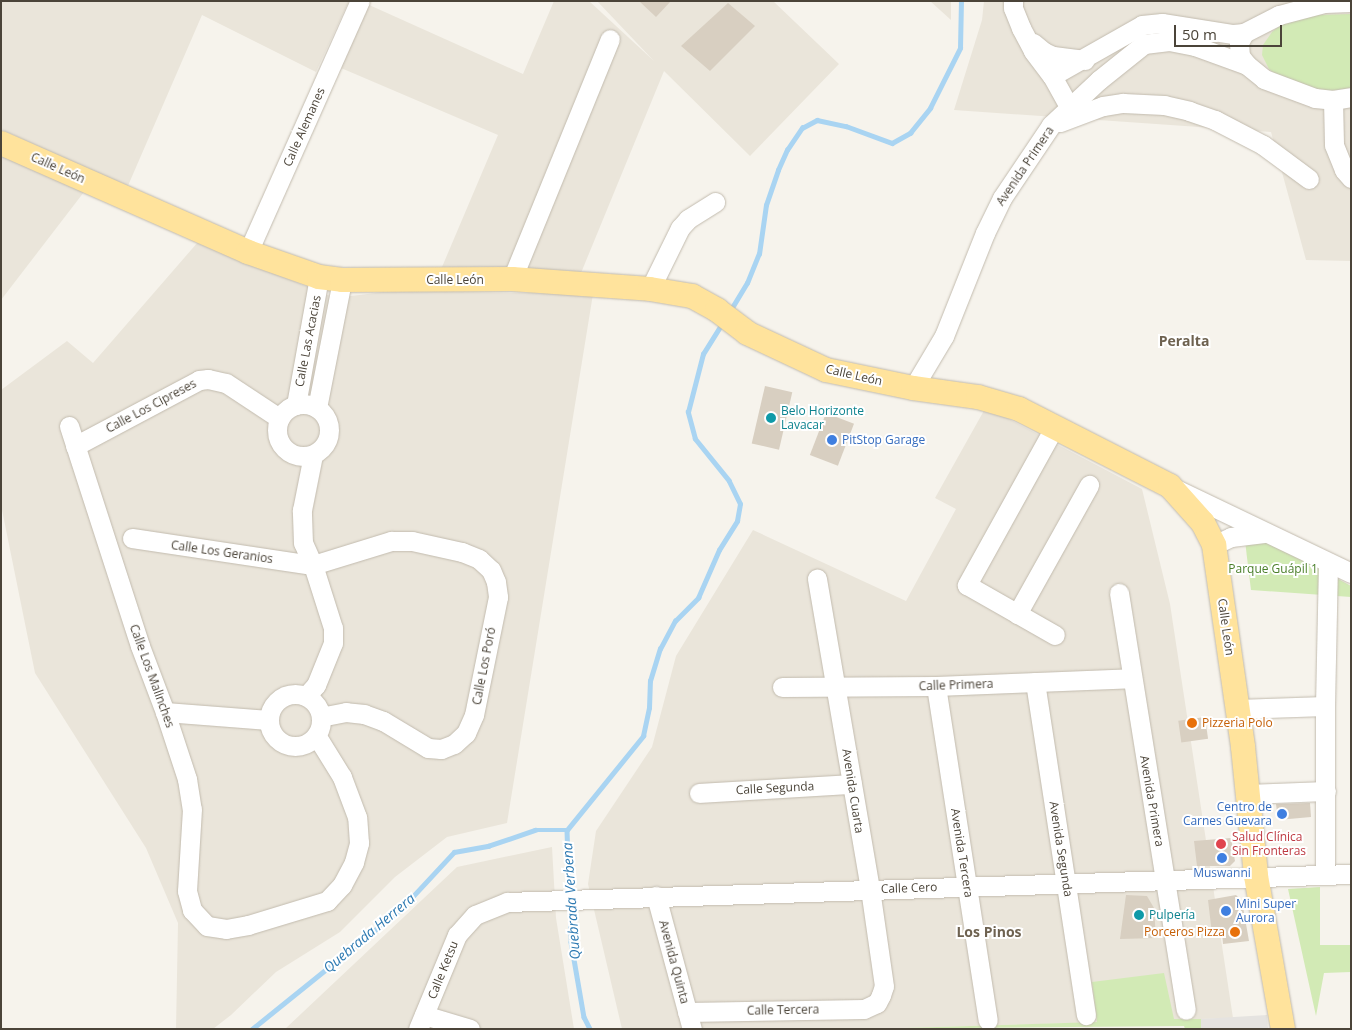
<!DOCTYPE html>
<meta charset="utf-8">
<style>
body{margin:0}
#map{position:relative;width:1352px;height:1030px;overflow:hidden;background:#f6f3ec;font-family:"Open Sans",sans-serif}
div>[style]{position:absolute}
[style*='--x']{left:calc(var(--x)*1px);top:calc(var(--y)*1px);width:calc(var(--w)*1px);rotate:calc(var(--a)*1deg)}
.residential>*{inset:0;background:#eae5da}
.green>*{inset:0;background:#d2eab5}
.parking>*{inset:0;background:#e5e3e0}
.stream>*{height:4.5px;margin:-2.25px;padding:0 2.25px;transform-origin:2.25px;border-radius:2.25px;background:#a9d4f2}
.building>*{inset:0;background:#d8cfc1;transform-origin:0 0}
.roads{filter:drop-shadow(0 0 1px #c2bbae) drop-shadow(0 0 1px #c2bbae)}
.minor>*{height:19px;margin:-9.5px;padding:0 9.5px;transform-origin:9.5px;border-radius:9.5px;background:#fff}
.minor>.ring{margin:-9.5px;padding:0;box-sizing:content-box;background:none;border:19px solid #fff;border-radius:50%}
.major>*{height:24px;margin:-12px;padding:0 12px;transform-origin:12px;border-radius:12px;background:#ffe39c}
.dots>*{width:14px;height:14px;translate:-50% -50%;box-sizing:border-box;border:2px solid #fff;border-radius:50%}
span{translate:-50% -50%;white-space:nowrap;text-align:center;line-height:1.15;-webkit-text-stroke:4px #fff;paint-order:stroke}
.street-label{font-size:12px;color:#4b4439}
.culture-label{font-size:12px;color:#0d838f}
.left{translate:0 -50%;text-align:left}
.shop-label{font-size:12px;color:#366cbe}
.right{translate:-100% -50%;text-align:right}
.park-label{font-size:12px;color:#4a7f2a}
.food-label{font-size:12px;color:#c56008}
.health-label{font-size:12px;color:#be3a42}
.neighbourhood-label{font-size:14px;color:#6e6250;font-weight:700}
.water-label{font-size:14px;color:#2e7ab2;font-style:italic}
.frame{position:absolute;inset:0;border:2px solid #4b4439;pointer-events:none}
.scale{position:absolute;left:1174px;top:25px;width:108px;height:22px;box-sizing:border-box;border:2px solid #4b4439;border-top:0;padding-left:6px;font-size:15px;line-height:18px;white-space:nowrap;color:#4b4439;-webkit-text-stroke:4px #fff;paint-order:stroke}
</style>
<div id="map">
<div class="residential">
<div style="clip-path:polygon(1px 1px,349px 1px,316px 72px,202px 15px,127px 188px,1px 129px)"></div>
<div style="clip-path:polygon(554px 1px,589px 1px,654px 61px,597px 1px,773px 1px,839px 64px,750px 156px,664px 71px,581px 273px,442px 267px,498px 135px,341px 68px,367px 4px,523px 74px)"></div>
<div style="clip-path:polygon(930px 1px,951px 1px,951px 20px)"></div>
<div style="clip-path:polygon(984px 1px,1351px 1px,1351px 261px,1306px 260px,1271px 132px,954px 110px,982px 20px)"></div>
<div style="clip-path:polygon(1px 154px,84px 192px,1px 300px)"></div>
<div style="clip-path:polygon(198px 242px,335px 298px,392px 291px,593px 294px,507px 823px,447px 837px,395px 877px,340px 932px,276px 972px,231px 1015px,213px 1029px,176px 1029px,178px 923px,146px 848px,35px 673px,1px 505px,1px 390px,67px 341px,93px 363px)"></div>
<div style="clip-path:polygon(986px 407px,1142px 489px,1170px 604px,1233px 1018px,873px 1029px,622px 1029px,588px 884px,596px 831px,652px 747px,676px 656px,753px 530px,906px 601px,956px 509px,935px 498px)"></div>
<div style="clip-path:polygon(552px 847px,556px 918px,574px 1029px,285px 1029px,457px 867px)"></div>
</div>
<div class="green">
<div style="clip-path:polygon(1351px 14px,1351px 88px,1323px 92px,1281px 79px,1269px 69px,1262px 55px,1263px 45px,1272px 32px,1284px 22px,1316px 15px)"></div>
<div style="clip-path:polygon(1262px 537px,1351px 586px,1351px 597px,1251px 590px,1245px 541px)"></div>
<div style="clip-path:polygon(1320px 887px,1320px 945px,1351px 945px,1351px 972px,1324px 973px,1316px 1016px,1288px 889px)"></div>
<div style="clip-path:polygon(1164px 973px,1174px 1019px,1201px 1019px,1201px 1029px,1185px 1029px,1184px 1026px,873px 1029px,1097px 1022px,1092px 982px)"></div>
</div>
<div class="parking">
<div style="clip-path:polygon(1267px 1015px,1268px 1029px,1201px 1029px,1201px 1019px)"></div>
</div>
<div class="stream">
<div style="--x:730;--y:311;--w:33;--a:-59"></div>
<div style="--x:747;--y:283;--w:31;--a:-68"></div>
<div style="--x:759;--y:254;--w:49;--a:-81.9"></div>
<div style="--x:766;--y:205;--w:37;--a:-71"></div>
<div style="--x:778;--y:170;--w:22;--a:-66"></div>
<div style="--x:787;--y:150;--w:27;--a:-56"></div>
<div style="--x:802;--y:128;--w:17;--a:-28"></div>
<div style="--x:817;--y:120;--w:30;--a:12"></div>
<div style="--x:846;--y:126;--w:49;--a:20.3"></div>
<div style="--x:892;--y:143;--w:21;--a:-29"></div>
<div style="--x:910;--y:133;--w:32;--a:-51"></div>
<div style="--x:930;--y:108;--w:67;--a:-63.4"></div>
<div style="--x:960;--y:48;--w:47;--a:-88.8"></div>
<div style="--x:567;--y:830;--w:65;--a:88.2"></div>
<div style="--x:570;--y:905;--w:37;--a:88"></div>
<div style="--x:571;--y:942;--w:76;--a:80.2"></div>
<div style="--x:584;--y:1017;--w:13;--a:63"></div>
<div style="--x:252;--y:1029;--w:193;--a:-38.9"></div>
<div style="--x:402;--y:908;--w:76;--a:-47.1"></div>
<div style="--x:454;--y:852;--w:35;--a:-10"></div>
<div style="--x:488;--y:846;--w:50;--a:-18.8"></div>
<div style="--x:535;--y:830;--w:32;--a:0"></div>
<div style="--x:567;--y:830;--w:121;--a:-51"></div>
<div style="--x:643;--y:736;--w:29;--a:-78"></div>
<div style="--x:649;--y:708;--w:27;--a:-88"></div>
<div style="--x:650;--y:681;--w:34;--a:-73"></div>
<div style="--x:660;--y:649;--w:32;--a:-62"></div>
<div style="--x:675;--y:621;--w:33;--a:-45"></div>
<div style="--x:698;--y:598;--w:52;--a:-66.4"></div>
<div style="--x:719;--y:550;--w:34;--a:-58"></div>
<div style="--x:737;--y:521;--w:17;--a:-80"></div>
<div style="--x:740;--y:504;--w:25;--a:-116"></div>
<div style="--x:729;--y:481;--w:54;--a:-129"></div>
<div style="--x:695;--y:439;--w:28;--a:-105"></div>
<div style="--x:688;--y:412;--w:60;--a:-75.5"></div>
<div style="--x:703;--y:354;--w:36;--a:-58"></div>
</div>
<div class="building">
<div style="clip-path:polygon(639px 1px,671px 1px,656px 17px)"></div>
<div style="clip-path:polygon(728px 3px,755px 26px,710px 71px,681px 46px)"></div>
<div style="left:765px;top:386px;width:28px;height:59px;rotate:13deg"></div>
<div style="left:826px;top:413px;width:30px;height:45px;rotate:21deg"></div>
<div style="left:1205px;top:717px;width:22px;height:27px;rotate:82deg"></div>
<div style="clip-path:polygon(1310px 803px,1311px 817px,1278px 820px,1276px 804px)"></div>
<div style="clip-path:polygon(1231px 838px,1235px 861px,1230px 866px,1197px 866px,1194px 841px)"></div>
<div style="clip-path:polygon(1126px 895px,1147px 896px,1154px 908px,1156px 938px,1120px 939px)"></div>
<div style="clip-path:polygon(1236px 895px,1242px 901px,1249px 941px,1223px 944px,1222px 932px,1212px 934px,1208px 900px)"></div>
</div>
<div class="roads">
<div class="minor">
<div style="--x:1013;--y:1;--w:7;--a:90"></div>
<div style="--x:1013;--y:8;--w:22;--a:68"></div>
<div style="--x:1021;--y:28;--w:26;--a:62"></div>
<div style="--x:1033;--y:51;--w:31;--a:53"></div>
<div style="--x:1052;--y:76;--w:38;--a:61"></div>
<div style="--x:1351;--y:2;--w:27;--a:178"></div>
<div style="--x:1324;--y:3;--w:47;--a:165.1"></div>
<div style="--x:1279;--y:15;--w:39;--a:153"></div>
<div style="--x:1244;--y:33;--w:11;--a:117"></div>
<div style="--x:1239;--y:43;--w:13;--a:86"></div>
<div style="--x:1240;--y:56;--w:11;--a:52"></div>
<div style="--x:1247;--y:65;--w:22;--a:39"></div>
<div style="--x:1264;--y:79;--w:54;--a:20.4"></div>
<div style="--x:1315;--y:98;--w:18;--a:6"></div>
<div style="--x:1333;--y:100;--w:18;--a:-9"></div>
<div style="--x:1033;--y:43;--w:14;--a:39"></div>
<div style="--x:1044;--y:52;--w:10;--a:24"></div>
<div style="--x:1053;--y:56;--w:32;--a:7"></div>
<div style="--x:1052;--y:76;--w:103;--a:-29.5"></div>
<div style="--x:1142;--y:25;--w:20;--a:-6"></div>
<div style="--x:1162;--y:23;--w:72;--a:8.8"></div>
<div style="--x:1233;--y:34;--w:11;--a:-5"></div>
<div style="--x:1333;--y:100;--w:45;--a:88.7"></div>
<div style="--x:1334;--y:145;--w:27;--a:68"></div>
<div style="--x:1344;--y:170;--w:11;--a:49"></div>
<div style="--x:1060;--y:122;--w:46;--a:-20.4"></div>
<div style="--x:1103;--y:106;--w:20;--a:-9"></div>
<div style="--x:1123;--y:103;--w:41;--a:2.8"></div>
<div style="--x:1164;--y:105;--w:26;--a:13"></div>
<div style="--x:1189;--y:111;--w:28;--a:19"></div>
<div style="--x:1215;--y:120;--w:54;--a:27.5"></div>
<div style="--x:1263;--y:145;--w:57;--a:36.5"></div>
<div style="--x:248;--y:252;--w:275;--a:-66"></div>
<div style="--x:512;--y:279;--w:259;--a:-67.8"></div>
<div style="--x:650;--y:289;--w:68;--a:-63.8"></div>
<div style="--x:680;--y:228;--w:12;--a:-48"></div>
<div style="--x:688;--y:219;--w:32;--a:-32"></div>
<div style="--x:913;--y:388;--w:61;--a:-59.2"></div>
<div style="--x:944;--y:336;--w:111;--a:-68.3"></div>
<div style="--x:985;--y:233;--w:39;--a:-64"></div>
<div style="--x:1002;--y:198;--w:88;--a:-56.1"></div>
<div style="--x:1051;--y:125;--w:66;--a:-43.2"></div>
<div style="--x:1099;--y:80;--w:58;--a:-38.7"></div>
<div style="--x:1144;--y:44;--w:25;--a:-7"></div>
<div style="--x:1169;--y:41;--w:26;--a:11"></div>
<div style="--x:1195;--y:46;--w:55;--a:20.1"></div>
<div class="ring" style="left:277px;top:404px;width:33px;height:33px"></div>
<div style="--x:296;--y:405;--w:130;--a:-79.8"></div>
<div style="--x:317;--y:408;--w:130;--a:-78.9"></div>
<div style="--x:69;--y:426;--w:231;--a:72.1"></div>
<div style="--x:140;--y:646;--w:71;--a:69.3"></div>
<div style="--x:165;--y:712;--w:71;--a:71.8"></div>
<div style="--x:187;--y:779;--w:30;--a:81"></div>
<div style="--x:192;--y:809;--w:82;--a:93.5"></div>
<div style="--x:187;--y:891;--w:20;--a:75"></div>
<div style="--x:192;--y:910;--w:22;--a:47"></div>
<div style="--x:207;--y:926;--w:19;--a:9"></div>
<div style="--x:226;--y:929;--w:22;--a:-10"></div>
<div style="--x:248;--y:925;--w:83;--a:-16.9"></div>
<div style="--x:327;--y:901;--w:22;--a:-47"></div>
<div style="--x:342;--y:885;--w:26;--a:-62"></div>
<div style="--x:354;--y:862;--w:20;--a:-75"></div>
<div style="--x:359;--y:843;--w:26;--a:-94"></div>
<div style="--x:357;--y:817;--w:43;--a:-110.6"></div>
<div style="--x:342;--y:777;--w:49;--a:-121.8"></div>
<div style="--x:1055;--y:426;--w:182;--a:119"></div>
<div style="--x:967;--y:585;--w:101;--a:29.6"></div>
<div style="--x:75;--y:446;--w:140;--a:-28"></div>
<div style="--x:199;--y:380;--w:9;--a:-6"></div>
<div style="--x:208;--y:379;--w:18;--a:13"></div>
<div style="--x:226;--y:383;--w:64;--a:33.4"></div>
<div style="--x:1176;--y:489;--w:194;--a:25.6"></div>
<div style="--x:132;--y:538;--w:183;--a:8.5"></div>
<div style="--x:313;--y:565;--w:82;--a:-17.1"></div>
<div style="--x:391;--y:541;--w:21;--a:0"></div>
<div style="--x:412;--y:541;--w:51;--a:12.4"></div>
<div style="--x:462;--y:552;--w:18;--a:22"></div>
<div style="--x:479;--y:559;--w:16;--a:43"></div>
<div style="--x:491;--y:570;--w:13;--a:67"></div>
<div style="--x:496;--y:582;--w:15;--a:82"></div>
<div style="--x:498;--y:597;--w:120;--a:101.5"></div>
<div style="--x:474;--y:715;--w:20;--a:114"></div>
<div style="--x:466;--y:733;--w:16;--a:137"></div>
<div style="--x:454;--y:744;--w:14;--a:159"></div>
<div style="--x:441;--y:749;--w:13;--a:-176"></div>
<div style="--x:428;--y:748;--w:52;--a:-149"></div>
<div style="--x:383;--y:721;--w:20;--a:-160"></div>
<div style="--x:364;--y:714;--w:18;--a:-174"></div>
<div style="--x:346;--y:712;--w:25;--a:169"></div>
<div style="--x:1214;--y:545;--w:19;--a:-25"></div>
<div style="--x:1231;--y:537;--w:33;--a:-7"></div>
<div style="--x:1119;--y:593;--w:422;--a:80.9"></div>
<div style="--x:1017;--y:614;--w:148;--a:-60.8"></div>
<div style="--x:1035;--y:682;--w:337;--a:81.3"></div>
<div style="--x:936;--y:686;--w:338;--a:81.2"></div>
<div style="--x:782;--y:687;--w:154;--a:-0.4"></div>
<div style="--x:936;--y:686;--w:195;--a:-2.3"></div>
<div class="ring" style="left:269px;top:694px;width:33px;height:33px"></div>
<div style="--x:306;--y:696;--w:15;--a:-48"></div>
<div style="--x:316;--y:685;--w:45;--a:-68"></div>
<div style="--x:333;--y:643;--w:15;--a:-90"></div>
<div style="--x:333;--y:628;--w:66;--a:-107.6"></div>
<div style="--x:313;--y:565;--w:24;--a:-114"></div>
<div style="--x:303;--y:543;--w:33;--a:-92"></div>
<div style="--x:302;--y:510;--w:56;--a:-78.7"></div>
<div style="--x:1237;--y:709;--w:88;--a:-2"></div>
<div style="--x:165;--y:712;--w:104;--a:4.4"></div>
<div style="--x:699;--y:793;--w:153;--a:-3.4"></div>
<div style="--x:1247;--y:794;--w:79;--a:-2.2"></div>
<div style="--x:1325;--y:874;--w:168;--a:-90"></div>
<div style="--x:1325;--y:706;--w:143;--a:-88.8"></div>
<div style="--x:656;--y:896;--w:138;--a:74.9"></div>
<div style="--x:687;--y:1012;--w:177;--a:-1"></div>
<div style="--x:864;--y:1009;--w:14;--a:-25"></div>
<div style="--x:877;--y:1003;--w:9;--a:-63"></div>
<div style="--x:881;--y:995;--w:9;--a:-72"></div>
<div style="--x:884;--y:986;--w:98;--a:-98.2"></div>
<div style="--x:870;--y:889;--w:315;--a:-99.7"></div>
<div style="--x:424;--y:1015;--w:48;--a:16.9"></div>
<div style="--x:418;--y:1029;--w:102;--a:-67.5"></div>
<div style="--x:457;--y:935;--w:27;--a:-48"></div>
<div style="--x:475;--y:915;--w:35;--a:-22"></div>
<div style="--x:507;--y:902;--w:844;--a:-1.9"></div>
</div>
<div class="major">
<div style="--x:1;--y:143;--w:270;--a:23.8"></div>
<div style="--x:248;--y:252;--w:75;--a:19.4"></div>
<div style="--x:319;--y:277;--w:23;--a:7"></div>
<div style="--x:342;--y:280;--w:170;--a:-0.3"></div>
<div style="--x:512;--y:279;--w:138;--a:4.1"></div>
<div style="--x:650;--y:289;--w:43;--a:9.5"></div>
<div style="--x:692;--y:296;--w:29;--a:29"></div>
<div style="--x:717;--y:310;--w:38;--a:37"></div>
<div style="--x:747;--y:333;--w:87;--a:25.1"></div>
<div style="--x:826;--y:370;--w:89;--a:11.7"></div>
<div style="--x:913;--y:388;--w:66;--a:7.9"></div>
<div style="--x:978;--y:397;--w:43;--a:16.3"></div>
<div style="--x:1019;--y:409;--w:169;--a:27"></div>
<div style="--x:1170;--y:486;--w:50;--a:48.3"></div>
<div style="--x:1203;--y:523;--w:25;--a:63"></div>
<div style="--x:1214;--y:545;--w:204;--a:81.8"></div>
<div style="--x:1243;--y:747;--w:130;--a:84.2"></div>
<div style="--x:1256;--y:876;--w:155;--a:80"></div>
</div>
</div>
<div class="dots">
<div style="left:771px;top:418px;background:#0f9aa8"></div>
<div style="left:832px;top:440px;background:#3f7fe0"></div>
<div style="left:1192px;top:723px;background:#e8710a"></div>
<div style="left:1282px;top:814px;background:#3f7fe0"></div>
<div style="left:1221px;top:844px;background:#e0444e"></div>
<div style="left:1222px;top:858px;background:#3f7fe0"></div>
<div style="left:1226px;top:911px;background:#3f7fe0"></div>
<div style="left:1139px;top:915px;background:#0f9aa8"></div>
<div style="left:1235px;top:932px;background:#e8710a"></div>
</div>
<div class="street-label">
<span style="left:304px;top:127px;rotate:-66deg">Calle Alemanes</span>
<span style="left:1025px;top:166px;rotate:-56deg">Avenida Primera</span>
<span style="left:58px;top:168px;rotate:24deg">Calle León</span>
<span style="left:455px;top:280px">Calle León</span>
<span style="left:308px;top:341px;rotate:-79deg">Calle Las Acacias</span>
<span style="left:854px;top:375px;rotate:13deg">Calle León</span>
<span style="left:151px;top:406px;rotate:-28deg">Calle Los Cipreses</span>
<span style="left:222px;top:552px;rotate:8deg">Calle Los Geranios</span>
<span style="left:1226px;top:627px;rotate:82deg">Calle León</span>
<span style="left:484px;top:666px;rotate:-79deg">Calle Los Poró</span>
<span style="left:152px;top:676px;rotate:70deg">Calle Los Malinches</span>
<span style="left:956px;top:685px;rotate:-2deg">Calle Primera</span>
<span style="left:775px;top:788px;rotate:-3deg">Calle Segunda</span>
<span style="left:853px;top:791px;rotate:81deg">Avenida Cuarta</span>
<span style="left:1152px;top:801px;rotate:80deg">Avenida Primera</span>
<span style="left:1061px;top:849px;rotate:81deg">Avenida Segunda</span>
<span style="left:962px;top:853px;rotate:81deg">Avenida Tercera</span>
<span style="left:909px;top:888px;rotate:-2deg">Calle Cero</span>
<span style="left:674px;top:962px;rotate:75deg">Avenida Quinta</span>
<span style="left:443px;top:970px;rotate:-68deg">Calle Ketsu</span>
<span style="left:783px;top:1010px;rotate:-1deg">Calle Tercera</span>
</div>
<div class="culture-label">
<span class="left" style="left:781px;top:418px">Belo Horizonte<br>Lavacar</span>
<span class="left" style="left:1149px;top:915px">Pulpería</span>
</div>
<div class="shop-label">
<span class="left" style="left:842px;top:440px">PitStop Garage</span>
<span class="right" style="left:1272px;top:814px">Centro de<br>Carnes Guevara</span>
<span style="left:1222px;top:873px">Muswanni</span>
<span class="left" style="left:1236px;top:911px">Mini Super<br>Aurora</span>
</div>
<div class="park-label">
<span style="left:1273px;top:569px">Parque Guápil 1</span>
</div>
<div class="food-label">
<span class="left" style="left:1202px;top:723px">Pizzeria Polo</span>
<span class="right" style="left:1225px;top:932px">Porceros Pizza</span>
</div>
<div class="health-label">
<span class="left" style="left:1232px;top:844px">Salud Clínica<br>Sin Fronteras</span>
</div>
<div class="neighbourhood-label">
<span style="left:1184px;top:341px">Peralta</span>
<span style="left:989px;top:932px">Los Pinos</span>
</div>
<div class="water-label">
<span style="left:571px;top:901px;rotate:-94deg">Quebrada Verbena</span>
<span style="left:369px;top:933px;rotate:-40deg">Quebrada Herrera</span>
</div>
<div class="frame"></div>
<div class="scale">50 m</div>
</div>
